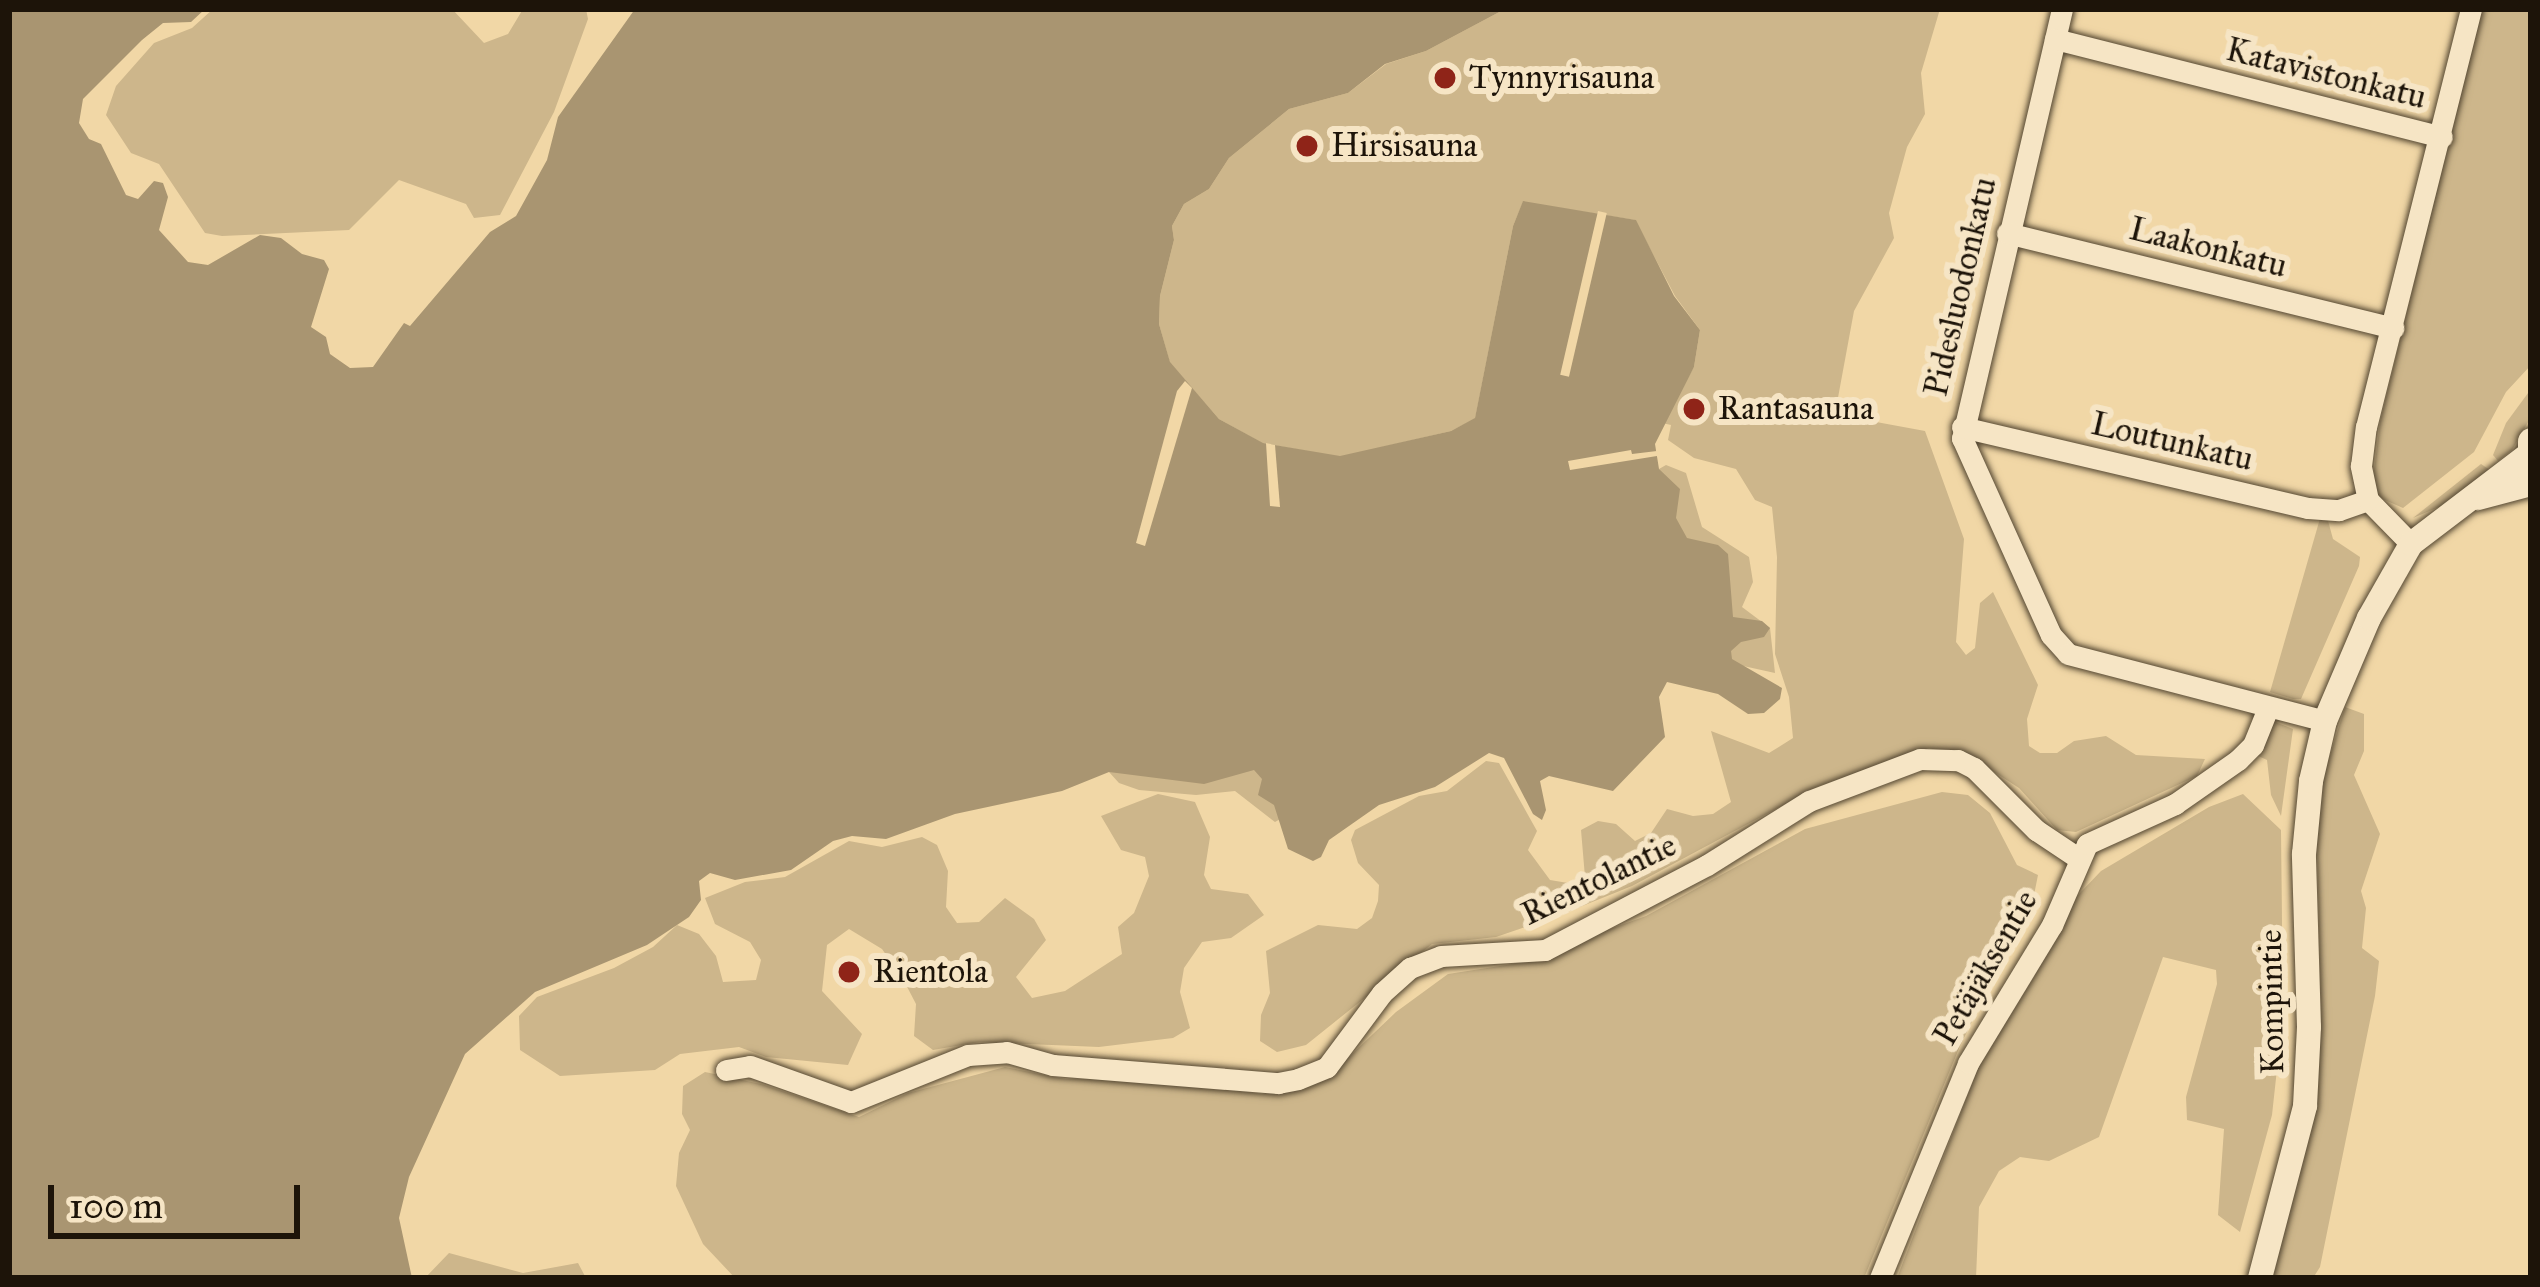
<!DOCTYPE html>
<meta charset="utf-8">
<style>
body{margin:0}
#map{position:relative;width:2540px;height:1287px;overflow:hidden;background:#f1d7a6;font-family:"IM FELL Great Primer",serif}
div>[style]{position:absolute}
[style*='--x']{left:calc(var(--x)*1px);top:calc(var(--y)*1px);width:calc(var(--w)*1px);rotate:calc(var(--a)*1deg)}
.green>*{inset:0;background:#cdb68b}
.water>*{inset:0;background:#a99571}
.pier>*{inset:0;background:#f1d7a6;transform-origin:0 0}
.roads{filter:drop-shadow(0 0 3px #524530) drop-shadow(0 0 3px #524530)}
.minor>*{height:21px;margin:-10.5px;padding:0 10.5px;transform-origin:10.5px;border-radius:10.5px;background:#f6e5c5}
.tertiary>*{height:24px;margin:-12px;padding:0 12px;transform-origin:12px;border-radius:12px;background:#f6e5c5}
.secondary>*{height:27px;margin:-13.5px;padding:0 13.5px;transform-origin:13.5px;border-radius:13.5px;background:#f6e5c5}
.dots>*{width:33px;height:33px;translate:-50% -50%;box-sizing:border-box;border:6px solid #f6e5c5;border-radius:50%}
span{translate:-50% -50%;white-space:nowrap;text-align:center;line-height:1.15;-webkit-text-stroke:12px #f6e5c5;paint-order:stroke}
.street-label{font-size:33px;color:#1d1409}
.poi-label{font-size:33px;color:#1d1409}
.left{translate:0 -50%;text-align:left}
.frame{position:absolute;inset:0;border:12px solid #1d1409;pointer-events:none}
.scale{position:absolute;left:48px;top:1185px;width:252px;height:54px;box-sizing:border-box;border:6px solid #1d1409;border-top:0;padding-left:15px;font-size:36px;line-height:42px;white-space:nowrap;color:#1d1409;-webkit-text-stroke:9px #f6e5c5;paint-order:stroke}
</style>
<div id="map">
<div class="green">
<div style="clip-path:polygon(213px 9px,452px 9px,484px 43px,508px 34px,523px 9px,586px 9px,588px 19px,554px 112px,500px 215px,474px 218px,466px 204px,399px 180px,349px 230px,222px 236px,205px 233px,159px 164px,131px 153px,106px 115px,116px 86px,154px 43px,192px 28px)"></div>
<div style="clip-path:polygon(1505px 9px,1940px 9px,1921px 73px,1925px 114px,1907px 147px,1889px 213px,1894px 238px,1854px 311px,1837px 403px,1860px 419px,1925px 431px,1964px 539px,1956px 642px,1966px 655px,1975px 648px,1980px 603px,1993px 592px,2038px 685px,2027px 719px,2029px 746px,2040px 753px,2057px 753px,2074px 741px,2106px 736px,2136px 755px,2205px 759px,2197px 776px,2076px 832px,2057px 830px,2019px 788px,1976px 760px,1929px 748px,1819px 786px,1632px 886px,1555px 917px,1496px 937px,1432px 944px,1306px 1045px,1277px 1052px,1260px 1041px,1261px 1015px,1270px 993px,1266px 951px,1318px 925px,1357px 929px,1372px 918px,1378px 901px,1379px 885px,1358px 863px,1351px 840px,1355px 830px,1419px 796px,1447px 791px,1486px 761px,1499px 763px,1537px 831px,1528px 850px,1550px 880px,1568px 883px,1585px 877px,1581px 830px,1598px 821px,1616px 824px,1635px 841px,1651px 833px,1667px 809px,1693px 816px,1713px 814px,1731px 802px,1711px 731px,1769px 753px,1793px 738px,1789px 697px,1775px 654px,1777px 557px,1772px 507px,1755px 500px,1736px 469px,1694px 458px,1668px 440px,1671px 425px,1662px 423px,1694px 367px,1700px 330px,1675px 296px,1635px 220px,1523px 202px,1513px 226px,1475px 419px,1451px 431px,1340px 457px,1262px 443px,1219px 419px,1170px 363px,1159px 324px,1160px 296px,1174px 240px,1172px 226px,1184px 204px,1209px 189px,1229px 158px,1289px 109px,1348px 93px,1386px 64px,1426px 51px)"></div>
<div style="clip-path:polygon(2481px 9px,2531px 9px,2531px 365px,2506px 392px,2474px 452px,2403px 508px,2378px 497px,2373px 479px,2380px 422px)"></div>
<div style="clip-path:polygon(2531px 389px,2531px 417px,2512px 450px,2498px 461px,2493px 455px,2506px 423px)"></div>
<div style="clip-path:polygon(2481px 464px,2490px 470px,2441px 506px,2413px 518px)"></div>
<div style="clip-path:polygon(1666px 465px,1686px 473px,1702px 527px,1749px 557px,1753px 582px,1742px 607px,1770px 628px,1775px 673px,1707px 658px,1659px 469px)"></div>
<div style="clip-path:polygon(2321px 515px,2327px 517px,2333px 539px,2360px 557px,2359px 566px,2301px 699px,2293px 699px,2270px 692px)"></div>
<div style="clip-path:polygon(2345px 707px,2364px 714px,2364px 751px,2354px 775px,2380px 834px,2361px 891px,2366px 908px,2362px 948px,2379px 961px,2375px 996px,2320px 1267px,2313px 1278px,2273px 1278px,2315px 1105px,2321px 1014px,2317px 840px,2322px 781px)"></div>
<div style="clip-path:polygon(2275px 722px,2293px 729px,2281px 816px,2271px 795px,2267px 760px,2254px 754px)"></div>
<div style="clip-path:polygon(1236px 753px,1266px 775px,1282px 818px,1275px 822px,1235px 791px,1196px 795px,1139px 790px,1119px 783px,1109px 772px,1130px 759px)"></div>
<div style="clip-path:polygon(1942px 792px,1968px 795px,1990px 813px,2017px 865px,2038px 875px,2034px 895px,1960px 1046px,1864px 1278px,735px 1278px,703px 1244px,676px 1186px,679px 1153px,690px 1130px,682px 1114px,683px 1086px,705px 1072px,761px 1084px,859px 1117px,908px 1093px,1005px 1067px,1065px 1079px,1144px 1077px,1262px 1094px,1329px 1076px,1396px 1012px,1448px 974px,1513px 964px,1646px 916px,1805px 829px)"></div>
<div style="clip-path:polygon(1158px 794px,1195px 802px,1210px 837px,1204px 875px,1211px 889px,1248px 894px,1264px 915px,1231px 938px,1202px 942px,1184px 968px,1180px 992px,1190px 1028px,1173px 1038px,1099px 1047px,979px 1042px,933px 1050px,914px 1036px,916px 1004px,903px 979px,882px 949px,849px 929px,827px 945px,822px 991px,862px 1034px,848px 1065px,766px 1057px,739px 1047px,680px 1054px,655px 1070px,560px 1076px,520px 1050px,519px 1016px,537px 997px,614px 968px,653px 947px,677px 925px,699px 934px,716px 956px,723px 982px,756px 980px,761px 960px,750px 942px,715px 924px,705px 898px,745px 882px,785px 877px,849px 841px,882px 847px,922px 837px,937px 845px,948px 871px,946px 907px,957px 923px,979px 922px,1005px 898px,1034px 919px,1046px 940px,1016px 977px,1032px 998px,1065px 991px,1122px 954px,1118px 927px,1134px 913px,1149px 876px,1145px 857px,1121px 850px,1101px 816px)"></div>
<div style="clip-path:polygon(2243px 794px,2281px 830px,2283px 1014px,2272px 1115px,2240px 1232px,2218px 1215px,2224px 1129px,2187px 1120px,2186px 1097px,2217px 984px,2216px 970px,2163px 957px,2099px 1137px,2049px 1161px,2020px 1157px,1999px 1171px,1979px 1207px,1976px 1278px,1897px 1278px,1980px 1063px,2034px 977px,2060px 914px,2101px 871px,2209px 807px)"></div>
<div style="clip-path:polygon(449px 1253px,523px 1273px,578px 1263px,586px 1278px,425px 1278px)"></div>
</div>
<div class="water">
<div style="clip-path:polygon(9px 9px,205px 9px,191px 22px,163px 23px,142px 40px,83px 99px,79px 123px,89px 139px,101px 144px,126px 195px,138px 199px,154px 181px,163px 183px,168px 197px,159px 230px,188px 262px,208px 265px,260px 235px,281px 238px,302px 254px,324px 260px,329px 269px,311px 327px,326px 337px,330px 354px,350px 368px,373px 367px,404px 323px,410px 326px,490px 232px,516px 216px,547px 160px,558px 117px,635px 9px,1505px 9px,1426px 51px,1385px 64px,1348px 93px,1289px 109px,1229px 158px,1209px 189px,1184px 204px,1172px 226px,1174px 240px,1160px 296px,1159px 324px,1170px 362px,1219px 419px,1263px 443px,1340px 456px,1451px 431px,1475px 418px,1513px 226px,1523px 201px,1636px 220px,1674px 296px,1700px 330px,1694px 367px,1655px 444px,1659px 469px,1680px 489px,1676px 518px,1687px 538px,1718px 545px,1728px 554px,1733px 617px,1762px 621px,1770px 628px,1764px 637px,1741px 642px,1731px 651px,1732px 659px,1782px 688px,1780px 699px,1764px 713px,1748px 714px,1718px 694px,1667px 682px,1659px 697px,1665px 737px,1613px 791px,1549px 776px,1540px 781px,1546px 810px,1542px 820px,1533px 814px,1504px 758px,1489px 753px,1435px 787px,1379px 805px,1329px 840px,1321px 857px,1313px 861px,1288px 849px,1274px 805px,1258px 795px,1262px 779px,1254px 770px,1204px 784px,1109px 772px,1062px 791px,955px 814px,886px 839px,852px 836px,833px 841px,791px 870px,735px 880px,710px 873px,699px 881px,701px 900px,689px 917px,647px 945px,535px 992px,465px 1054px,409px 1177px,399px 1218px,412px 1278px,9px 1278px)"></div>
</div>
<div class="pier">
<div style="left:1598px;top:211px;width:9px;height:168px;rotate:13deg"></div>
<div style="clip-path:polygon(1185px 381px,1192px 388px,1145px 546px,1136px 543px,1177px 391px)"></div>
<div style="clip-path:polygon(1266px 443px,1275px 445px,1280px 507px,1270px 506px)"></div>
<div style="clip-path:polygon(1631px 450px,1632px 454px,1657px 451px,1657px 456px,1570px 470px,1568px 461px)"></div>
</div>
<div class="roads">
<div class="minor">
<div style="--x:2062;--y:9;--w:441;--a:103.1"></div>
<div style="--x:1962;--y:438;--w:216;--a:65.7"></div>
<div style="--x:2051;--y:635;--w:25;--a:48"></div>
<div style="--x:2068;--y:654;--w:266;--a:14.6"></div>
<div style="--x:2055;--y:39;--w:399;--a:14.2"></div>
<div style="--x:2007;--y:233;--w:398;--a:13.8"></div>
<div style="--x:1962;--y:427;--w:355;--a:13.2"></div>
<div style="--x:2308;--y:508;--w:31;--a:4"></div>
<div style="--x:2339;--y:510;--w:31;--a:-19"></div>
<div style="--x:2411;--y:544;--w:62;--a:-134.3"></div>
<div style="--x:2368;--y:500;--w:35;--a:-102"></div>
<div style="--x:2361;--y:466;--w:39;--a:-83"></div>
<div style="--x:2366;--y:427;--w:431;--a:-75.9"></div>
<div style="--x:726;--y:1070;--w:24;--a:-9"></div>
<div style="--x:750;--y:1066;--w:107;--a:19.6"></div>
<div style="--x:851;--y:1102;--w:126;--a:-21.9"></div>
<div style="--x:968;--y:1055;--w:39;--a:-4"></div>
<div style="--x:1007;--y:1052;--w:48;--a:15.8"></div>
<div style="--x:1053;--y:1065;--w:226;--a:4.6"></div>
<div style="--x:1278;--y:1083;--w:20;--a:-11"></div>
<div style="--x:1298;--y:1079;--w:31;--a:-22"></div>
<div style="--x:1327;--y:1067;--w:92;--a:-53.4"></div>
<div style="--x:1382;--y:993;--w:38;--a:-42"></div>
<div style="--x:1410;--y:968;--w:33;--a:-21"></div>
<div style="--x:1441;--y:956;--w:104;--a:-3.3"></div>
<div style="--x:1545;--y:950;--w:183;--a:-27.7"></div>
<div style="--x:1707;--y:865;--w:120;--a:-32.1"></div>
<div style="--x:1809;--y:801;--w:119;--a:-20.7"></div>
<div style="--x:1920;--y:759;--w:38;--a:2"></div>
<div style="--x:1958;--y:760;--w:18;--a:27"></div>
<div style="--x:1974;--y:768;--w:88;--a:45"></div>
<div style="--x:2036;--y:830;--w:50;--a:33.7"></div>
<div style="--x:1880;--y:1278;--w:232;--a:-67.7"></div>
<div style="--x:1968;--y:1063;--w:162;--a:-58.7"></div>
<div style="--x:2052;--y:925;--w:88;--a:-66.6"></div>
<div style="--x:2087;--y:844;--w:97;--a:-24.4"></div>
<div style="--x:2175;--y:804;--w:77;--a:-34.9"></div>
<div style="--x:2238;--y:760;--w:21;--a:-45"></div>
<div style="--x:2253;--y:745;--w:40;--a:-68"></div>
</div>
<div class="tertiary">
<div style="--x:2478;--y:498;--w:55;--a:-14.8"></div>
<div style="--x:2260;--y:1278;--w:178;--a:-75.3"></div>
<div style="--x:2305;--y:1106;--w:79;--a:-87.1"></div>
<div style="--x:2309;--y:1027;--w:173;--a:-91.7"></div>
<div style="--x:2304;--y:854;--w:73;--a:-84.5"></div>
<div style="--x:2311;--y:781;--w:62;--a:-76.9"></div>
<div style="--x:2325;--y:721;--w:112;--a:-66.9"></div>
<div style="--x:2369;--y:618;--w:85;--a:-60.4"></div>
<div style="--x:2411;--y:544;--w:147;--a:-37.3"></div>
</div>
<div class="secondary">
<div style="--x:2531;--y:441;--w:31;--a:90"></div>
</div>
</div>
<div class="dots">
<div style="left:1445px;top:78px;background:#8f2418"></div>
<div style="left:1307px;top:146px;background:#8f2418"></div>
<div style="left:1694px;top:409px;background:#8f2418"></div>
<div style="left:849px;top:972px;background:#8f2418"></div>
</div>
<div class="street-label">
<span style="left:2326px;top:74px;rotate:14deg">Katavistonkatu</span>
<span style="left:2208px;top:248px;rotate:14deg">Laakonkatu</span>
<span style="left:1961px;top:287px;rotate:-77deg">Pidesluodonkatu</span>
<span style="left:2172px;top:442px;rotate:13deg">Loutunkatu</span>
<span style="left:1599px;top:880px;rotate:-26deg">Rientolantie</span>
<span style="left:1986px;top:968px;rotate:-60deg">Petäjäksentie</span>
<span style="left:2272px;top:1002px;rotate:-91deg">Kompintie</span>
</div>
<div class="poi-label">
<span class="left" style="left:1469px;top:78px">Tynnyrisauna</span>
<span class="left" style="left:1331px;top:146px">Hirsisauna</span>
<span class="left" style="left:1718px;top:409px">Rantasauna</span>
<span class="left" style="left:873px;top:972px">Rientola</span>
</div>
<div class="frame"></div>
<div class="scale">100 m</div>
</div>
